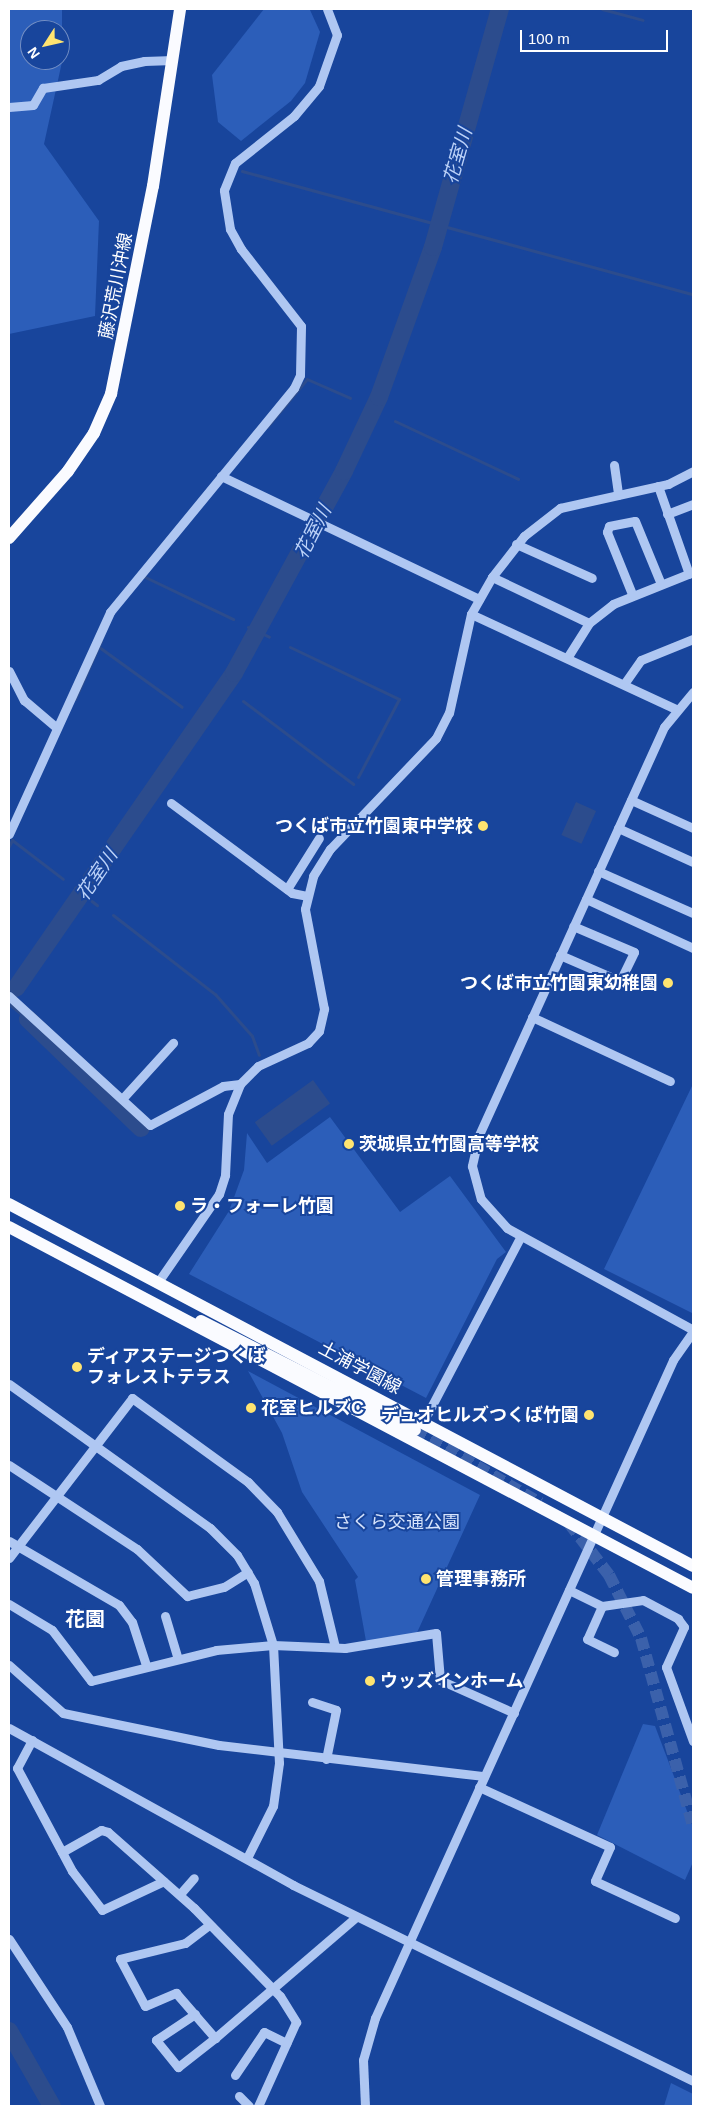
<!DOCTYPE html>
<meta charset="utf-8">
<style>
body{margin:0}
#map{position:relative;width:702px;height:2115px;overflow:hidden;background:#18459c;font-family:Arial,"Noto Sans JP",sans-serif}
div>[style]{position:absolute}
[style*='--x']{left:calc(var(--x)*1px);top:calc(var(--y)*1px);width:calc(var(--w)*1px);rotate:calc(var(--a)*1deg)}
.green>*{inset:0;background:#2c5eb9}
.water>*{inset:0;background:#2c4c8d;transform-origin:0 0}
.stream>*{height:3px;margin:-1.5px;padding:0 1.5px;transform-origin:1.5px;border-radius:1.5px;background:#2c4c8d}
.river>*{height:18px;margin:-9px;padding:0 9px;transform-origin:9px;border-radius:9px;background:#2c4c8d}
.major-tunnel>*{height:12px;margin-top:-6px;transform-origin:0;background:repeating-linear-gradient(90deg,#3b61ab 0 12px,transparent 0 18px)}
.minor>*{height:9px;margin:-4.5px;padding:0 4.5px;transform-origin:4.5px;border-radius:4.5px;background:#afc7f2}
.major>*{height:12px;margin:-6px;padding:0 6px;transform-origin:6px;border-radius:6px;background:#fafbff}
.dots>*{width:14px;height:14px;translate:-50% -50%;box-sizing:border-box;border:2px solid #18459c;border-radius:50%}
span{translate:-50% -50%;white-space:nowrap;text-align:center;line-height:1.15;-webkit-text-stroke:4px #18459c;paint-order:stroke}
.street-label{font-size:18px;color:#fff}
.poi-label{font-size:18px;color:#fff;font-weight:700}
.right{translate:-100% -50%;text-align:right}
.left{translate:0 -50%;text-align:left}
.park-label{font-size:18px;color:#d7e4fc}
.water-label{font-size:19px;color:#bcd2f8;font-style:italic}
.quarter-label{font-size:20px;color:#fff;font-weight:700}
.frame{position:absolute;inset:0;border:10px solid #fff;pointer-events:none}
.north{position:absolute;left:20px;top:20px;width:50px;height:50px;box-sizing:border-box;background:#18459c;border:1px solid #748fc4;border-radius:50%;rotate:235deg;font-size:14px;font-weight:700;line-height:20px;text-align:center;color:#fff}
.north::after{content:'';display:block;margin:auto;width:18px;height:22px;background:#ffe470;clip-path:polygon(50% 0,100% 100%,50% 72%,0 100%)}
.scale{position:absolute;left:520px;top:30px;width:148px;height:22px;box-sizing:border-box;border:2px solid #fff;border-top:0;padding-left:6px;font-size:15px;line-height:18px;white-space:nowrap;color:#fff;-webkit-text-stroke:4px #18459c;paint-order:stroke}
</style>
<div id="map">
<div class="green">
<div style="clip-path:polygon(evenodd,9px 9px,62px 9px,62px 62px,44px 144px,99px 221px,95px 316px,9px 334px,9px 9px,30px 30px,60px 30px,60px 60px,30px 60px,30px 30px)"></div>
<div style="clip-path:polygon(264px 9px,310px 10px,320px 32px,305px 83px,291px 101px,241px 141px,218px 122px,212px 75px)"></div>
<div style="clip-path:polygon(693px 1084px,693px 1313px,692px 1313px,604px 1269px)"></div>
<div style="clip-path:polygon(330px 1117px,400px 1212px,450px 1176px,506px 1252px,497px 1259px,426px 1398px,189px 1274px,229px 1211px,244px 1170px,247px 1133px,267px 1163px)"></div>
<div style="clip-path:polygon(248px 1371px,480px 1495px,415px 1637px,366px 1641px,355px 1580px,358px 1577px,302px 1492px,282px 1433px)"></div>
<div style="clip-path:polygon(643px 1724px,655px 1726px,693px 1827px,693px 1862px,685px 1880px,597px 1835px)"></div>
<div style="clip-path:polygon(671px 2083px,693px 2094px,693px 2106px,664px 2106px)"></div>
</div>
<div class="water">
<div style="left:576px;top:802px;width:22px;height:36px;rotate:24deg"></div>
<div style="clip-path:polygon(27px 967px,33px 972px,11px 1003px,29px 1017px,25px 1019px,9px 1006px,9px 995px)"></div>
<div style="left:313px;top:1080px;width:29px;height:72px;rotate:54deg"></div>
</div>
<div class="stream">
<div style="--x:602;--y:9;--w:42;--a:15"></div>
<div style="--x:242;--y:171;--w:467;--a:15.3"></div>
<div style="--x:395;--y:421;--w:136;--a:25.2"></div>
<div style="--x:267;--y:427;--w:62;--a:-50.2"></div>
<div style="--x:307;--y:379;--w:47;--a:23.8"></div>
<div style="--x:143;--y:576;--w:100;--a:25.5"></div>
<div style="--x:248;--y:627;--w:23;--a:25"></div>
<div style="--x:99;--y:647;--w:102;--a:35.9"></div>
<div style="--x:290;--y:647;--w:121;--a:25.5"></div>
<div style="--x:399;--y:699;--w:88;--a:117.7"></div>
<div style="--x:75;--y:699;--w:64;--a:-65.9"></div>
<div style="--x:243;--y:701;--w:138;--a:37"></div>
<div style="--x:9;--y:846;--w:7;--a:-63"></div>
<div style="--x:12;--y:840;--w:64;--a:37.4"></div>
<div style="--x:75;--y:888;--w:28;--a:38"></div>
<div style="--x:113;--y:915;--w:129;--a:37.8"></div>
<div style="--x:215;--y:994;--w:56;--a:48.6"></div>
<div style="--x:252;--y:1036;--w:20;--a:70"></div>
</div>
<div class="river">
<div style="--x:16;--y:988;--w:383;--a:-55.3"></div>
<div style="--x:234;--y:673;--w:230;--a:-61.4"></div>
<div style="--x:344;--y:471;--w:82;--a:-64.7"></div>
<div style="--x:379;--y:397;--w:159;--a:-70.2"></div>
<div style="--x:433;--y:247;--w:247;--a:-74.3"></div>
<div style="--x:28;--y:1019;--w:157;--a:44"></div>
<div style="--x:9;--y:2031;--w:86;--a:60.2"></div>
</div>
<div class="major-tunnel">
<div style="--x:415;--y:1430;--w:145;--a:30.3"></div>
<div style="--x:569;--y:1523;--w:66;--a:52.4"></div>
<div style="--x:609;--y:1575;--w:71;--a:63.1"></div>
<div style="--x:641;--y:1638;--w:195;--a:74.5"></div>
</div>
<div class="minor">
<div style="--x:9;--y:107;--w:24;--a:-5"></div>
<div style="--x:33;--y:105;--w:20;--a:-60"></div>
<div style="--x:43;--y:88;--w:56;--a:-8.3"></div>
<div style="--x:98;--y:80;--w:27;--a:-31"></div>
<div style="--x:121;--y:66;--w:24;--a:-12"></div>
<div style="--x:144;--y:61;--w:29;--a:-2"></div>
<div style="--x:614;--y:465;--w:30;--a:82"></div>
<div style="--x:221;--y:476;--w:286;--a:25.5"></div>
<div style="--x:658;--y:486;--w:93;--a:70.6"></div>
<div style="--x:667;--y:514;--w:28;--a:-21"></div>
<div style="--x:516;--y:544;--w:83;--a:24.1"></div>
<div style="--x:492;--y:577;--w:107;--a:25.4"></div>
<div style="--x:632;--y:594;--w:67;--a:-112"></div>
<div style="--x:607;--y:532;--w:6;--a:-72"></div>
<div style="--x:609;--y:526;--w:26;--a:-11"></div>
<div style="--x:635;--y:521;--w:68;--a:67.6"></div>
<div style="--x:471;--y:614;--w:226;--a:24.9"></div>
<div style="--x:567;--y:658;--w:41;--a:-57.8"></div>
<div style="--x:589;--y:623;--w:31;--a:-38"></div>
<div style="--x:613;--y:604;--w:86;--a:-21.8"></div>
<div style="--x:9;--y:671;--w:33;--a:63"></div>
<div style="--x:24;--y:700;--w:43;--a:40.3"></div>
<div style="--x:624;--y:684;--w:29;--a:-55"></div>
<div style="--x:641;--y:660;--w:56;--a:-22"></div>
<div style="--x:693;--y:692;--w:45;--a:129.6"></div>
<div style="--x:664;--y:727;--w:448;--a:114.4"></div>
<div style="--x:479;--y:1135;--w:32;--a:103"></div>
<div style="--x:472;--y:1166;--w:34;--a:75"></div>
<div style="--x:481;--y:1199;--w:39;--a:48"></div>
<div style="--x:507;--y:1228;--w:212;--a:28.7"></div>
<div style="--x:631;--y:800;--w:68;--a:24.3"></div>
<div style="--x:171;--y:803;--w:151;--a:36.6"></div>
<div style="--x:292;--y:893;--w:15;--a:11"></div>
<div style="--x:618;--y:828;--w:82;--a:24.4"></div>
<div style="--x:9;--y:834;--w:244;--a:-65.5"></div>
<div style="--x:110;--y:612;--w:290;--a:-50.6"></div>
<div style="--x:294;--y:388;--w:14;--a:-65"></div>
<div style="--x:300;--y:375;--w:49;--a:-88.8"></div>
<div style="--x:301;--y:326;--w:98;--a:-127.9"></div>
<div style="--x:241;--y:249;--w:23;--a:-119"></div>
<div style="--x:230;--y:229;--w:39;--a:-99"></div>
<div style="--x:224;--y:190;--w:29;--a:-68"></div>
<div style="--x:235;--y:163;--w:75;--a:-38.5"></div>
<div style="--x:294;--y:116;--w:39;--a:-50"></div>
<div style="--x:319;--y:86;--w:54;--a:-70.6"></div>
<div style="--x:337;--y:35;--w:28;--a:-111"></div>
<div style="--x:598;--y:871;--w:104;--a:23.9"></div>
<div style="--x:287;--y:889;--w:60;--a:-57.9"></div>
<div style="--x:586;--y:899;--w:118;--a:24.6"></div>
<div style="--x:560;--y:955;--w:65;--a:23.4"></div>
<div style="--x:620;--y:981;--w:32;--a:-64"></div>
<div style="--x:634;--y:952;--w:66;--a:-156.9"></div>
<div style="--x:9;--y:996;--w:191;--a:42.5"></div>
<div style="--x:150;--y:1125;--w:83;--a:-28.1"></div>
<div style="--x:223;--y:1086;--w:17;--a:-7"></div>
<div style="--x:532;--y:1017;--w:152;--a:24.9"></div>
<div style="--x:122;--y:1099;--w:76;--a:-47.7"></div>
<div style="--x:158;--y:1282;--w:107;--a:-55.3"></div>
<div style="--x:219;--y:1194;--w:20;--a:-72"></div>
<div style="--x:225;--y:1175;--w:61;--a:-87.2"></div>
<div style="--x:228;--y:1114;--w:32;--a:-68"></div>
<div style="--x:240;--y:1084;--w:25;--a:-45"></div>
<div style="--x:258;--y:1066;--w:55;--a:-24.7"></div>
<div style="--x:308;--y:1043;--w:16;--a:-47"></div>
<div style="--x:319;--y:1031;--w:23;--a:-77"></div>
<div style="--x:324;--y:1009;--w:102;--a:-100.8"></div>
<div style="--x:305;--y:909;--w:34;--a:-76"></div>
<div style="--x:313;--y:876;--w:32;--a:-58"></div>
<div style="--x:330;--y:849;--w:153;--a:-46.3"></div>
<div style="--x:436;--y:738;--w:28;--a:-63"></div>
<div style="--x:449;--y:713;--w:101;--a:-77.5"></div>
<div style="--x:471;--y:614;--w:43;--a:-60.4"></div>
<div style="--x:492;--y:577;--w:52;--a:-52"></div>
<div style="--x:524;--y:536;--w:46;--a:-37.9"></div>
<div style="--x:560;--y:508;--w:111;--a:-12.5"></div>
<div style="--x:668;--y:484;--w:28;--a:-27"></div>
<div style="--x:9;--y:1384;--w:247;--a:35.6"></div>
<div style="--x:210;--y:1528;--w:38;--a:45"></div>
<div style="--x:237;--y:1555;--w:33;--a:59"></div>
<div style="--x:254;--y:1583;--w:65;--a:73"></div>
<div style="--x:273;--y:1645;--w:118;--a:87.1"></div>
<div style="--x:279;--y:1763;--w:43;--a:97.9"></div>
<div style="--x:273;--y:1806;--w:58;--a:116.6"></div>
<div style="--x:428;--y:1413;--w:200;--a:-62.3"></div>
<div style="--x:9;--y:1465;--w:153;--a:33.3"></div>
<div style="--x:137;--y:1549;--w:69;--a:43.2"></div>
<div style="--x:187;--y:1596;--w:38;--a:-14"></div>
<div style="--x:224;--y:1587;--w:28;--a:-32"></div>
<div style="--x:9;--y:1541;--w:127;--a:30.2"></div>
<div style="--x:119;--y:1605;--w:21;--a:53"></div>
<div style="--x:132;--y:1622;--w:45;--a:72"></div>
<div style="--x:9;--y:1558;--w:202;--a:-52.4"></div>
<div style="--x:132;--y:1398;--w:143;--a:35.9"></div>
<div style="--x:248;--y:1482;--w:42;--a:46"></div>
<div style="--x:277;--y:1512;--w:81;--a:58.7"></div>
<div style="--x:319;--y:1581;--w:68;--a:76.4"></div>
<div style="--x:569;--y:1590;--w:37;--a:26"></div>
<div style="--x:602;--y:1606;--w:41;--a:-8.3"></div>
<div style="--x:643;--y:1600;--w:40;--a:28"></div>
<div style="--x:678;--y:1619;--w:10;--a:53"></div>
<div style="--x:684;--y:1627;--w:44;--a:114.2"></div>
<div style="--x:666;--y:1667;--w:79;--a:70"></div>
<div style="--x:9;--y:1604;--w:50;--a:31.2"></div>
<div style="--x:52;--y:1630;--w:64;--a:52.6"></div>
<div style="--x:91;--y:1681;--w:129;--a:-13.9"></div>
<div style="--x:216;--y:1650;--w:57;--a:-5"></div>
<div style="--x:273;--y:1645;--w:72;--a:2.4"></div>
<div style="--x:345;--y:1648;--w:92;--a:-9.4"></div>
<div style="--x:436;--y:1633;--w:47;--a:85.1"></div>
<div style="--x:440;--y:1680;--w:81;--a:24"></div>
<div style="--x:602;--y:1606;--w:36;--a:114"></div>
<div style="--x:587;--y:1639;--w:30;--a:26"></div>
<div style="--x:165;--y:1616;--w:42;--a:73.3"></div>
<div style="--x:9;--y:1665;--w:72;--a:41.6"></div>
<div style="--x:63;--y:1713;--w:159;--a:11.6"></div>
<div style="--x:219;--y:1745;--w:267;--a:6.7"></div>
<div style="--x:312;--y:1702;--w:25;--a:18"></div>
<div style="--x:336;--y:1710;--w:50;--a:101.5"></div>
<div style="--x:9;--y:1728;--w:325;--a:28.9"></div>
<div style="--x:293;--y:1885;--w:445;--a:26.1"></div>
<div style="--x:32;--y:1740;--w:32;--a:118"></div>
<div style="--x:17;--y:1768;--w:117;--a:61.9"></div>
<div style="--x:72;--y:1871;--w:49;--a:52.4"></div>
<div style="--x:102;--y:1910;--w:68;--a:-25.1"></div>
<div style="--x:479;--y:1787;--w:144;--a:24.6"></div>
<div style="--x:610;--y:1847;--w:37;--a:114"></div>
<div style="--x:595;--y:1881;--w:88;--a:24.8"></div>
<div style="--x:62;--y:1852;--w:45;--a:-29.4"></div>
<div style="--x:101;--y:1830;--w:7;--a:16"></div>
<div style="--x:108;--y:1832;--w:115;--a:41.5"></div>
<div style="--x:194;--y:1908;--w:123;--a:45.7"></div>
<div style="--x:280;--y:1996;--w:31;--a:58"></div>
<div style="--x:296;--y:2022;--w:92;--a:114.3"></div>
<div style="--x:180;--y:1894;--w:21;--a:-49"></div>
<div style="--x:209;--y:1925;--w:30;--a:143"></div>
<div style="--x:185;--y:1943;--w:67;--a:166.2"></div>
<div style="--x:120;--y:1959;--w:53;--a:62"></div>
<div style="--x:145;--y:2006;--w:34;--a:-23"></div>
<div style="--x:176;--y:1993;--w:60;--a:49.1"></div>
<div style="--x:215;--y:2038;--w:186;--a:-40.6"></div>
<div style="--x:9;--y:1939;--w:105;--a:56.6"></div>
<div style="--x:67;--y:2027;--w:86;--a:67.3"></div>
<div style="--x:195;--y:2014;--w:47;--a:146.3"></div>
<div style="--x:156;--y:2040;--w:35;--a:51"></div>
<div style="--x:178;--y:2067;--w:47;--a:-38.1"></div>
<div style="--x:235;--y:2075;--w:52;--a:-56"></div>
<div style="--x:264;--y:2032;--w:25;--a:26"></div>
<div style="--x:239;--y:2096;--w:14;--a:45"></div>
<div style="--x:365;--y:2106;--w:46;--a:-92.5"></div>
<div style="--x:363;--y:2060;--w:44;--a:-74.1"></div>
<div style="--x:375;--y:2018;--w:722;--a:-65.63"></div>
<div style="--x:673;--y:1360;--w:35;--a:-55"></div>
</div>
<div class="major">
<div style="--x:9;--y:538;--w:89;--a:-48.6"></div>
<div style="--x:68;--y:471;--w:46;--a:-55.6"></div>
<div style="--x:94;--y:433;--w:43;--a:-66.4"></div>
<div style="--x:111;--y:394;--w:212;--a:-78.6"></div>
<div style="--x:153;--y:186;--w:179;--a:-81.3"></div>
<div style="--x:9;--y:1204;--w:774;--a:27.89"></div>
<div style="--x:9;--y:1227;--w:773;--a:27.82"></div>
<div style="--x:201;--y:1321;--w:240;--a:27"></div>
</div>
<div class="dots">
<div style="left:483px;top:826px;background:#ffe470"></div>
<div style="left:668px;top:983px;background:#ffe470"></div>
<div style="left:349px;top:1144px;background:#ffe470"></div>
<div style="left:180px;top:1206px;background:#ffe470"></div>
<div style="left:77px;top:1367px;background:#ffe470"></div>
<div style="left:251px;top:1408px;background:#ffe470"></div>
<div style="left:589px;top:1415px;background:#ffe470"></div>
<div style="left:426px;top:1579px;background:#ffe470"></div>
<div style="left:370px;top:1681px;background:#ffe470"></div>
</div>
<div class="street-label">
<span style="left:116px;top:286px;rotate:-79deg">藤沢荒川沖線</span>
<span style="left:360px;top:1368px;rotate:28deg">土浦学園線</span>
</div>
<div class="poi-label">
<span class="right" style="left:473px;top:826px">つくば市立竹園東中学校</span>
<span class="right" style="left:658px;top:983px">つくば市立竹園東幼稚園</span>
<span class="left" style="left:359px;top:1144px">茨城県立竹園高等学校</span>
<span class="left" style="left:190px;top:1206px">ラ・フォーレ竹園</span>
<span class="left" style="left:87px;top:1367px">ディアステージつくば<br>フォレストテラス</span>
<span class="left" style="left:261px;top:1408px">花室ヒルズC</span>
<span class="right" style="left:579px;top:1415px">デュオヒルズつくば竹園</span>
<span class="left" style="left:436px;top:1579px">管理事務所</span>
<span class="left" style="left:380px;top:1681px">ウッズインホーム</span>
</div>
<div class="park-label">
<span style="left:397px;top:1522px">さくら交通公園</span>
</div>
<div class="water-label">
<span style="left:458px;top:156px;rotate:-74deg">花室川</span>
<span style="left:313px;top:532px;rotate:-63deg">花室川</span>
<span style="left:97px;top:875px;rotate:-56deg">花室川</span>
</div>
<div class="quarter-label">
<span style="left:85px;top:1619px">花園</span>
</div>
<div class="frame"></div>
<div class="north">N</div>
<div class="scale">100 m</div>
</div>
